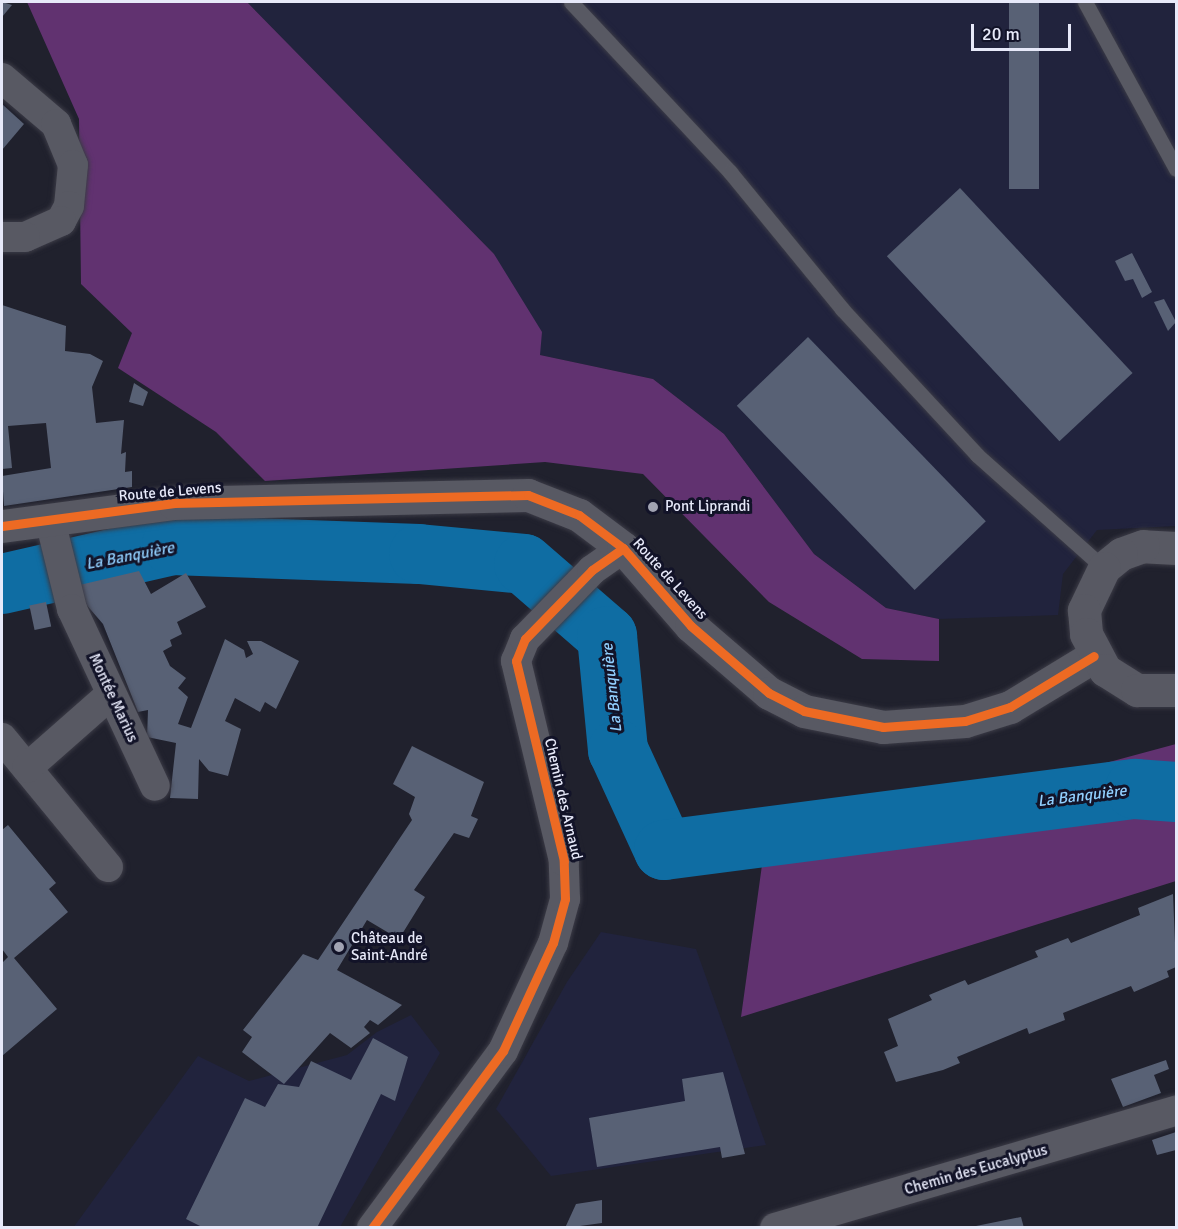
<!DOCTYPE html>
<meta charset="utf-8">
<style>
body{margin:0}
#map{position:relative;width:1178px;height:1229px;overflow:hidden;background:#20212d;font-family:Signika,sans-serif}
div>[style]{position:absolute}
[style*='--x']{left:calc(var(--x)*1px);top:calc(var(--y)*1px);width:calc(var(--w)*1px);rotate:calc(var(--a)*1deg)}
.built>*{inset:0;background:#21233d}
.forest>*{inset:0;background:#613270}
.river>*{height:60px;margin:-30px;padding:0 30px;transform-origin:30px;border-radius:30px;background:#0f6da3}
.building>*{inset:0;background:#586175;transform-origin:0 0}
.roads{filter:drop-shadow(0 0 2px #3b3b46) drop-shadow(0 0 2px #3b3b46)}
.service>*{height:15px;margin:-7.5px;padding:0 7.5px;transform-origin:7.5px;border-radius:7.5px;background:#585963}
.minor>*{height:30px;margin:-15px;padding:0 15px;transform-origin:15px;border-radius:15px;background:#585963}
.tertiary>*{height:33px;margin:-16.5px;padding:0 16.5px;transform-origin:16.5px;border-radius:16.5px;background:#585963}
.cycleway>*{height:9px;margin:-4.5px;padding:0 4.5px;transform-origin:4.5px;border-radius:4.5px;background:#ed6a23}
.dots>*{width:16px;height:16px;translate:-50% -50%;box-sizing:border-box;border:3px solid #121328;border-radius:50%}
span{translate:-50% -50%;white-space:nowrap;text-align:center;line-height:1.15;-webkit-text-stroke:6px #121328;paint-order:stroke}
.street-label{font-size:15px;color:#e7e9f9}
.poi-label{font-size:15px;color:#e7e9f9}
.left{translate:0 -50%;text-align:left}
.water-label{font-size:16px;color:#91cffe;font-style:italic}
.frame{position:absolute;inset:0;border:3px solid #e7e9f9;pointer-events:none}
.scale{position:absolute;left:971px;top:24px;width:100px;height:27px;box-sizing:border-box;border:3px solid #e7e9f9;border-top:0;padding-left:8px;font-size:18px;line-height:21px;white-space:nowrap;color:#e7e9f9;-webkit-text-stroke:4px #121328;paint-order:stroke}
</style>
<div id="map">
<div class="built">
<div style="clip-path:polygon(247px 2px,1176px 2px,1176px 526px,1097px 530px,1063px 574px,1058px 615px,939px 619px,886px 608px,814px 554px,724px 434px,653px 379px,540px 355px,494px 254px)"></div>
<div style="clip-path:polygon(601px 932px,696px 949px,766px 1145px,551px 1176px,496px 1109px,567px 982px)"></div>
<div style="clip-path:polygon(411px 1015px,440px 1053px,340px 1227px,73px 1228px,198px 1056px,249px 1081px,347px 1055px,377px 1032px)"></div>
</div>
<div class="forest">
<div style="clip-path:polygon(27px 2px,247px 2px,494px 254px,542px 332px,540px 355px,653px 379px,724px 434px,814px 554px,886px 608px,939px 619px,939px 661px,862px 659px,769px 602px,643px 474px,545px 462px,265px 481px,216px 432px,118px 368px,132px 333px,81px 284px,79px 119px)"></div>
<div style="clip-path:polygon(1176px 744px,1176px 881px,741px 1017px,770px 807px,902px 818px)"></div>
</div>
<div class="river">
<div style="--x:2;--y:584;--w:174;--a:-12.9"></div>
<div style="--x:172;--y:545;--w:247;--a:2.1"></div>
<div style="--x:419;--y:554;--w:105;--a:5.4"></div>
<div style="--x:524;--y:564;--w:110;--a:40.9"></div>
<div style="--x:607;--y:636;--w:115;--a:84.5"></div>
<div style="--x:618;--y:750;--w:110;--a:65.3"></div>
<div style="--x:664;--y:850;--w:475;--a:-7.4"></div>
<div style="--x:1135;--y:789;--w:41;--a:4.2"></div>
</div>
<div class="building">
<div style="clip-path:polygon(2px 2px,12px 5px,2px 17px)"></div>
<div style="left:1009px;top:2px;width:30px;height:187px"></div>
<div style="clip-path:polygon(2px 104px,24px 124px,2px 150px)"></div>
<div style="left:960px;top:188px;width:253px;height:100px;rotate:47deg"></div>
<div style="clip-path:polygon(1132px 253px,1152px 292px,1142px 298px,1133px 279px,1125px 281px,1115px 261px)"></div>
<div style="clip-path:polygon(1164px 299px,1176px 322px,1168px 331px,1154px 302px)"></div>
<div style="clip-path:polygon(2px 305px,66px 326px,65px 351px,90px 354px,103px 361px,92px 387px,96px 423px,124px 420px,121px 454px,126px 452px,125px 472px,132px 471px,132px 487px,4px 506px,2px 476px,51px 468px,46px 423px,8px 426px,12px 468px,2px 469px)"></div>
<div style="left:808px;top:337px;width:256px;height:99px;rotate:46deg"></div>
<div style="clip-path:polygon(134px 383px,148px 392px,143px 406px,129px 402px)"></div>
<div style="clip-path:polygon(139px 571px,151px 594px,186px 573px,206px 607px,177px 622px,182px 634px,170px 640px,172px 646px,163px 651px,170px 666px,186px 678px,178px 688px,188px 697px,178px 724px,191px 728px,225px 639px,244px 650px,246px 658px,253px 654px,247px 641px,261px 641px,299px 661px,276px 709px,265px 702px,260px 712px,235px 698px,225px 721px,241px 729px,228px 776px,209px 771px,199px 759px,198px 799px,170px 798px,176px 743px,147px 737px,148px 710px,138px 712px,103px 624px,71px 587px)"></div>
<div style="left:46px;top:602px;width:25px;height:17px;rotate:78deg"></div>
<div style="clip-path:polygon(412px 746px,484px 782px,471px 816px,478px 819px,469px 838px,454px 833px,414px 890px,425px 897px,399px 939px,367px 920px,337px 970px,402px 1005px,378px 1025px,370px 1020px,364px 1027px,370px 1033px,351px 1048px,330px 1033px,284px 1084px,242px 1052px,252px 1037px,243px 1030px,303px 954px,318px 960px,412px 820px,409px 814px,415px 797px,393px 784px)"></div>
<div style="clip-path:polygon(8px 825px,56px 883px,49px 889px,68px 912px,14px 958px,57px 1009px,2px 1056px,2px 963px,8px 957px,2px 949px,2px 830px)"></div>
<div style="clip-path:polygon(1173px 894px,1176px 967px,1167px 971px,1169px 977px,1134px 992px,1131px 986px,1063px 1013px,1065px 1020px,1029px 1034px,1027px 1028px,957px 1057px,960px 1063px,943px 1070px,896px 1082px,884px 1052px,898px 1046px,888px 1019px,932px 1000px,929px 995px,965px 980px,968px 985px,1038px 957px,1035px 951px,1068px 938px,1071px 943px,1140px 915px,1138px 908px)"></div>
<div style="clip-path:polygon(373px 1038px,408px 1057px,395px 1101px,381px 1094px,317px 1228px,204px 1228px,186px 1219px,245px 1098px,265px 1107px,278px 1084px,299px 1087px,311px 1061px,351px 1080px)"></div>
<div style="clip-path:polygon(1166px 1060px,1169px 1069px,1154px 1075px,1161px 1093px,1123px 1107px,1111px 1079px)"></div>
<div style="clip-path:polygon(723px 1072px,745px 1154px,722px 1158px,720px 1147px,597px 1167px,589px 1118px,685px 1101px,682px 1079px)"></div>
<div style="clip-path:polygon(1176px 1132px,1176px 1150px,1157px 1155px,1152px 1140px)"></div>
<div style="clip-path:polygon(602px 1200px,602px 1223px,565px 1228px,576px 1204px)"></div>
<div style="clip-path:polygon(1021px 1217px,1024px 1228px,976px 1228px,976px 1226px)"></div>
</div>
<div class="roads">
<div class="service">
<div style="--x:571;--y:2;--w:233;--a:46.9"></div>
<div style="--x:730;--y:172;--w:177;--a:50.7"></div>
<div style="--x:842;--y:309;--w:199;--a:47.2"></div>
<div style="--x:977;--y:455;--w:170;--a:41.7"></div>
<div style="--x:1085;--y:2;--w:190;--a:61.4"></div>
</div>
<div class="minor">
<div style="--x:2;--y:78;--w:71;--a:40.4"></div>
<div style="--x:56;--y:124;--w:44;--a:67.5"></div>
<div style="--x:73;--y:165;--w:41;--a:95.6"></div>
<div style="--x:69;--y:206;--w:17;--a:118"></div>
<div style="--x:61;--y:221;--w:39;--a:156"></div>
<div style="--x:25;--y:237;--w:23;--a:180"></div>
<div style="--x:50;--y:520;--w:92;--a:76.1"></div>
<div style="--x:72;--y:609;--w:195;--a:64.9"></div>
<div style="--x:2;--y:738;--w:167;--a:50.6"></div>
<div style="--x:27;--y:768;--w:112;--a:-41.4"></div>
<div style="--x:372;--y:1228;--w:220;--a:-53.5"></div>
<div style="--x:503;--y:1051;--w:119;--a:-65.2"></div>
<div style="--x:553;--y:943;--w:46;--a:-74.7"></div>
<div style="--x:565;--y:899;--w:38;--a:-92"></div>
<div style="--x:564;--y:861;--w:206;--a:-103.5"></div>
<div style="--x:516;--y:661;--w:24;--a:-68"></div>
<div style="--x:525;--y:639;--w:96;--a:-45.8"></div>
<div style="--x:592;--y:570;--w:38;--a:-35"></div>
<div style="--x:775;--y:1228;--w:418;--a:-16.3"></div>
</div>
<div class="tertiary">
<div style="--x:2;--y:526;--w:174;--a:-7.6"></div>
<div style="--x:174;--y:503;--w:354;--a:-1.3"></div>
<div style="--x:528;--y:495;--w:55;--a:21.4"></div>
<div style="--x:579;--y:515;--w:55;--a:36.9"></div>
<div style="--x:623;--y:548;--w:103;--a:48.9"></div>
<div style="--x:691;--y:626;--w:103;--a:40.7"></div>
<div style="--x:769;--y:693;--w:39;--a:27"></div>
<div style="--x:804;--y:711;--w:81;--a:11.4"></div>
<div style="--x:883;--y:727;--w:82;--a:-4.2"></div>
<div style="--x:965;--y:721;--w:47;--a:-17.3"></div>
<div style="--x:1010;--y:707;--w:98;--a:-31.3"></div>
<div style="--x:1176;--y:548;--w:33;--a:-177"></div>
<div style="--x:1143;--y:546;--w:23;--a:160"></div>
<div style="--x:1121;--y:554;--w:22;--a:141"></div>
<div style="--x:1104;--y:568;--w:47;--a:115.5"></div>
<div style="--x:1084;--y:610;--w:24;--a:85"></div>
<div style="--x:1086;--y:634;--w:41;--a:62.2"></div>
<div style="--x:1105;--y:670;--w:38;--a:32"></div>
<div style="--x:1137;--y:690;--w:39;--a:0"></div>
</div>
</div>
<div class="cycleway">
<div style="--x:2;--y:526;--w:174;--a:-7.6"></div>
<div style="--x:174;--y:503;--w:354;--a:-1.3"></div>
<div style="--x:528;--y:495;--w:55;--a:21.4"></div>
<div style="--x:579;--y:515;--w:55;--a:36.9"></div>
<div style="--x:623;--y:548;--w:103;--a:48.9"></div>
<div style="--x:691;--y:626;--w:103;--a:40.7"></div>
<div style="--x:769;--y:693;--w:39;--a:27"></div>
<div style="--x:804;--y:711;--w:81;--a:11.4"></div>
<div style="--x:883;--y:727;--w:82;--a:-4.2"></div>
<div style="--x:965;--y:721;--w:47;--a:-17.3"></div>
<div style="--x:1010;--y:707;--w:98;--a:-31.3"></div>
<div style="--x:372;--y:1228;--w:220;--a:-53.5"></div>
<div style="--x:503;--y:1051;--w:119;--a:-65.2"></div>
<div style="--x:553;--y:943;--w:46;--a:-74.7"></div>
<div style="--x:565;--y:899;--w:38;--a:-92"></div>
<div style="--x:564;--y:861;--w:206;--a:-103.5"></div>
<div style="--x:516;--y:661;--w:24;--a:-68"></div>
<div style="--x:525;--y:639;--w:96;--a:-45.8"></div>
<div style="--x:592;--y:570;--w:38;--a:-35"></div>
</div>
<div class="dots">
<div style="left:653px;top:507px;background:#a1a3b2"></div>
<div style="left:339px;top:947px;background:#a1a3b2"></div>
</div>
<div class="street-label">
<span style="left:170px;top:492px;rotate:-5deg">Route de Levens</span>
<span style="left:670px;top:579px;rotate:48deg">Route de Levens</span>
<span style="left:113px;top:698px;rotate:65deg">Montée Marius</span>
<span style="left:563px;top:799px;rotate:77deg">Chemin des Arnaud</span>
<span style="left:976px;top:1170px;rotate:-16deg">Chemin des Eucalyptus</span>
</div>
<div class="poi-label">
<span class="left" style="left:665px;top:507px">Pont Liprandi</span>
<span class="left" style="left:351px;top:947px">Château de<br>Saint-André</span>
</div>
<div class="water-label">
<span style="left:130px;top:556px;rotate:-11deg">La Banquière</span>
<span style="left:612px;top:688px;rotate:-96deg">La Banquière</span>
<span style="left:1082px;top:796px;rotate:-7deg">La Banquière</span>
</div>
<div class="frame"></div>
<div class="scale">20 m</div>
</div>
